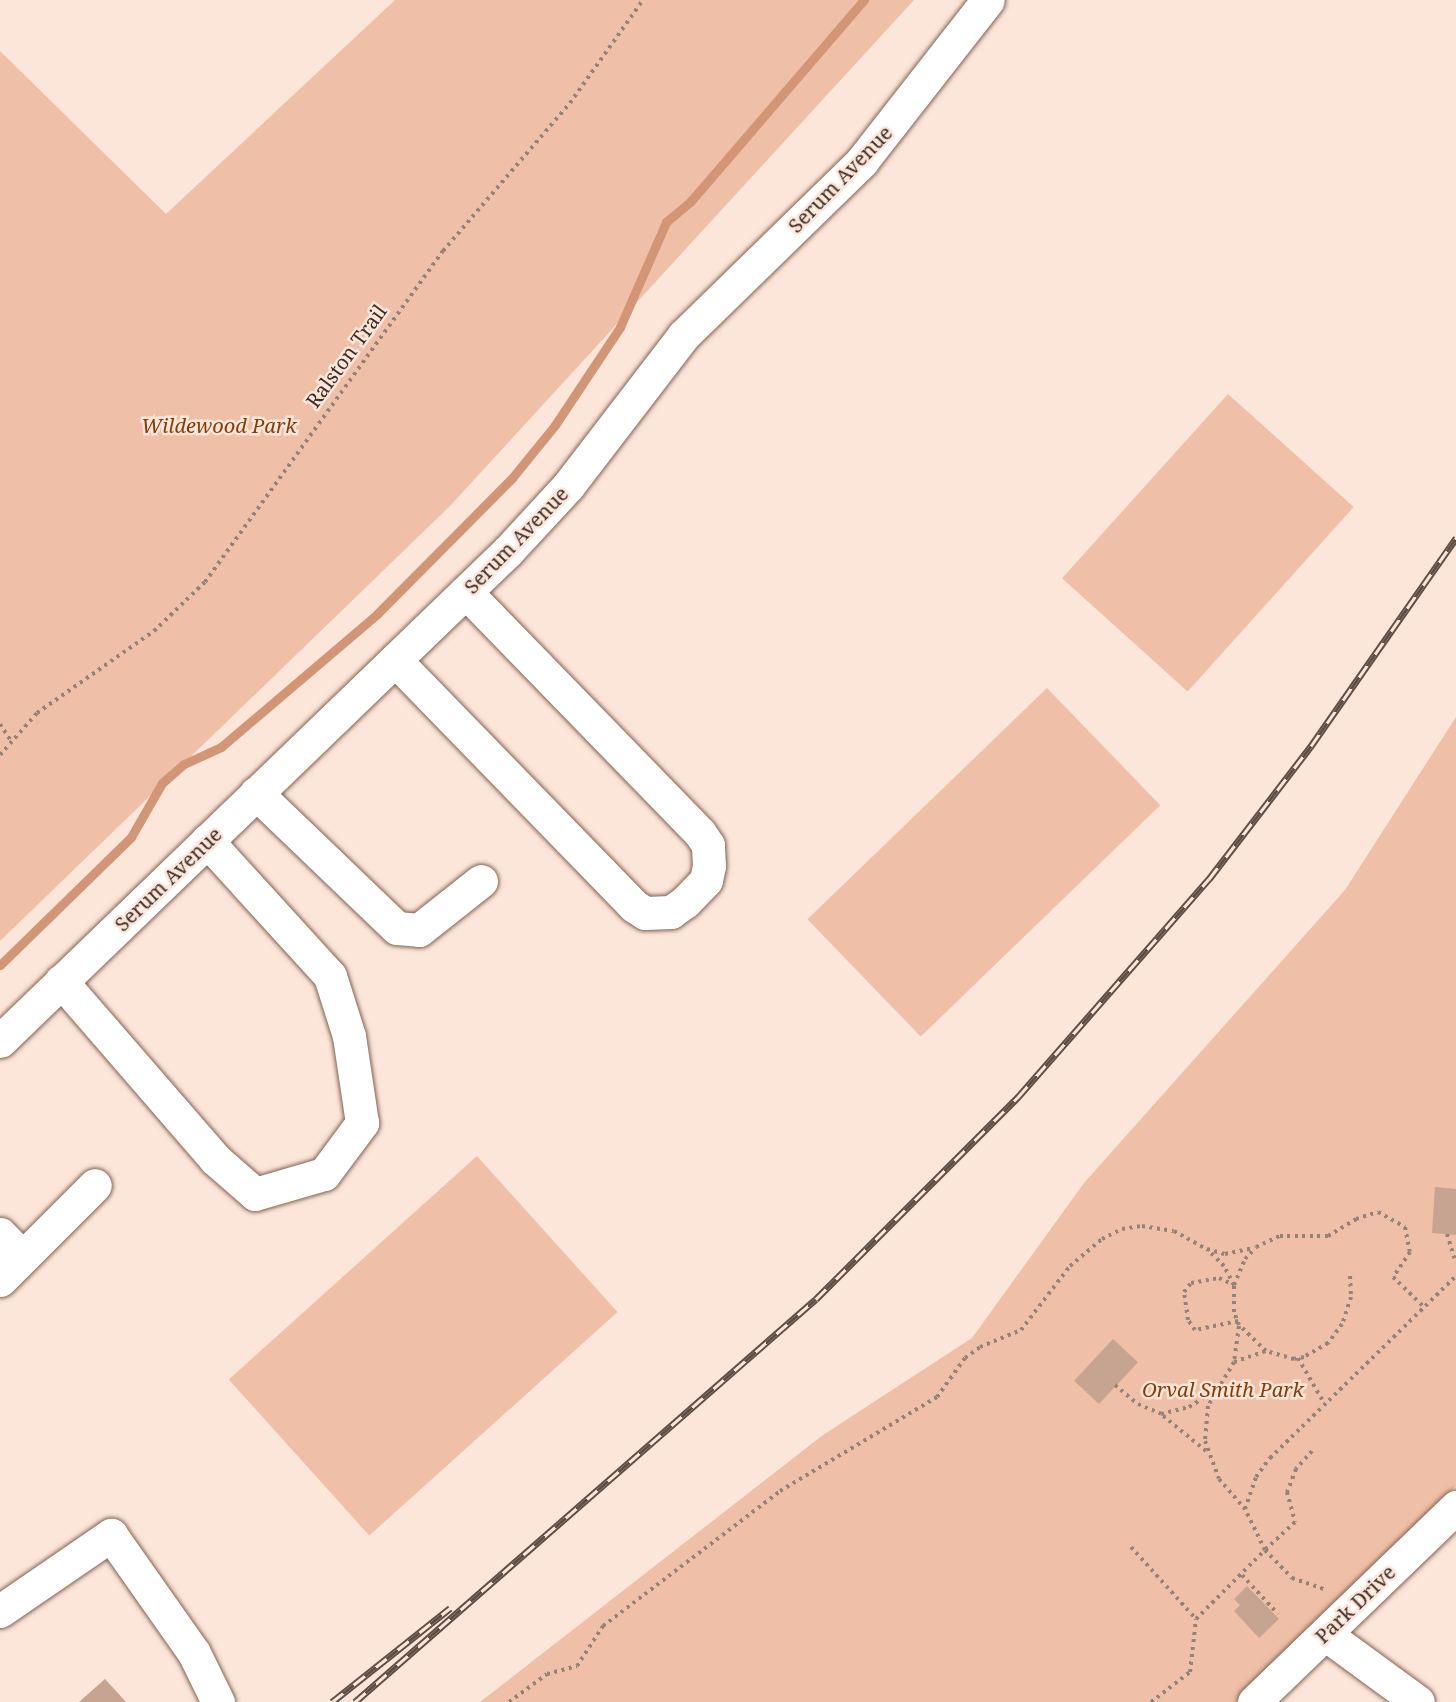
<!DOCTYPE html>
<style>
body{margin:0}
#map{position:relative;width:1456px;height:1702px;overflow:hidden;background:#fce5d9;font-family:"Noto Serif",serif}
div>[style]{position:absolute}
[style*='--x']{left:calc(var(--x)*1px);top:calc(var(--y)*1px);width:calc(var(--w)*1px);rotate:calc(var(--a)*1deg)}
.green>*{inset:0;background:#efbfa7;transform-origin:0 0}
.stream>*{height:9px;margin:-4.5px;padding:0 4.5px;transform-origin:4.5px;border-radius:4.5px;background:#d29576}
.building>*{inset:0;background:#c7a391;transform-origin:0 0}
.path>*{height:4px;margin-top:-2px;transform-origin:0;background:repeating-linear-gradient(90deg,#95837a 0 3px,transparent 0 7.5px)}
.roads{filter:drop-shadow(0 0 2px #826251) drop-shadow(0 0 2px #826251)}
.minor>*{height:33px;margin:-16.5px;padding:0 16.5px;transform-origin:16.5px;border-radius:16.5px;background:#fff}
.rail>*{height:7px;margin-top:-3.5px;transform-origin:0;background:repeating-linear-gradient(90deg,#fce5d9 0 14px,#5f4f47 0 28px);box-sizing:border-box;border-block:2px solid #5f4f47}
span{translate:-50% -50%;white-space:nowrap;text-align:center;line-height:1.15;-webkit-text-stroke:5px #fce5d9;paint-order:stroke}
.street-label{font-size:20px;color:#3c2e27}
.park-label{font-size:20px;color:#863c09;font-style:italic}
</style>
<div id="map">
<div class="green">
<div style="clip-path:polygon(395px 0,914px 0,450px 506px,0 941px,0 51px,166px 214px)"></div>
<div style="left:1228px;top:394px;width:169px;height:248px;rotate:42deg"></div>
<div style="left:1047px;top:688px;width:163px;height:333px;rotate:46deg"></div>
<div style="clip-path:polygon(1456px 717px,1456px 1486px,1235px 1702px,480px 1702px,823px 1435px,972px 1338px,1084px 1183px,1345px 890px)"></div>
<div style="left:477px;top:1156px;width:210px;height:334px;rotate:48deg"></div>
</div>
<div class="stream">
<div style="--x:0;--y:965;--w:183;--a:-44.3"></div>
<div style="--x:131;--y:837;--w:62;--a:-60.1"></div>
<div style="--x:162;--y:783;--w:29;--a:-41"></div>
<div style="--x:184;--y:764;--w:41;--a:-24.7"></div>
<div style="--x:221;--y:747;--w:205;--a:-40.4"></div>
<div style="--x:377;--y:614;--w:192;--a:-45.2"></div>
<div style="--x:512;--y:478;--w:68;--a:-50.9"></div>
<div style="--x:555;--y:425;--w:118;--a:-56.4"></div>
<div style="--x:620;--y:327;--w:115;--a:-66.3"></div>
<div style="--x:666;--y:222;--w:31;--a:-40"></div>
<div style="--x:690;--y:202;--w:267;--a:-49.3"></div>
</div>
<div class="building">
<div style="clip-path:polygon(1435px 1187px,1456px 1189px,1456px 1235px,1432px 1233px)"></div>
<div style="left:1113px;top:1339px;width:34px;height:57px;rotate:43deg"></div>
<div style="clip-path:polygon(1247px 1586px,1279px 1619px,1259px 1638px,1234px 1611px,1240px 1605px,1234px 1599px)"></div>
<div style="clip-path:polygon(105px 1679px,126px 1702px,79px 1702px)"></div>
</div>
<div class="path">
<div style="--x:0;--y:724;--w:20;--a:57"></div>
<div style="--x:0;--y:755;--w:56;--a:-48.6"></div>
<div style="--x:37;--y:713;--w:143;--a:-35"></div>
<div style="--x:154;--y:631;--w:71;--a:-43.9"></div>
<div style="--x:205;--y:582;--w:408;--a:-54.3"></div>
<div style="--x:443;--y:251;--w:195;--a:-49.4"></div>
<div style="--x:570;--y:103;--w:126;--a:-54.7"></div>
<div style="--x:1447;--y:1234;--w:30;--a:73"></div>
<div style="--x:1350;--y:1276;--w:21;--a:87"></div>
<div style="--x:1351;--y:1297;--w:28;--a:108"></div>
<div style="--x:1342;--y:1324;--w:24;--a:126"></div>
<div style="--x:1328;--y:1343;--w:28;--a:150"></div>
<div style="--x:1304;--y:1357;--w:10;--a:169"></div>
<div style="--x:1294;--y:1359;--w:29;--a:-164"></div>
<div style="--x:1266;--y:1351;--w:37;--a:-136"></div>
<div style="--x:1239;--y:1325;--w:14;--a:-111"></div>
<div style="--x:1234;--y:1312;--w:27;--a:-90"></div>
<div style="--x:1234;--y:1285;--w:28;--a:-67"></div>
<div style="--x:1245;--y:1259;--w:16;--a:-47"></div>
<div style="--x:1256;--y:1247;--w:26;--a:-25"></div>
<div style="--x:1280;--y:1236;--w:48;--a:0"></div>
<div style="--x:1328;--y:1236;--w:33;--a:-31"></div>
<div style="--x:1356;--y:1219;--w:23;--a:-18"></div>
<div style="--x:1378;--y:1212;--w:31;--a:29"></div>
<div style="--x:1405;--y:1227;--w:25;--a:79"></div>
<div style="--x:1410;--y:1252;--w:30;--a:124"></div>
<div style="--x:1393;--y:1277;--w:43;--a:44.1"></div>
<div style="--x:1238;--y:1321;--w:44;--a:168.2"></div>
<div style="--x:1195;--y:1330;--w:12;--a:-125"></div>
<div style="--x:1188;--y:1320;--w:28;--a:-98"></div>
<div style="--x:1184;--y:1292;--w:11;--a:-52"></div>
<div style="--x:1191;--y:1283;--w:28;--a:-10"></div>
<div style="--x:1219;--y:1278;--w:17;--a:25"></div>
<div style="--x:1234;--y:1285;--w:21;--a:-118"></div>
<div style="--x:1224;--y:1266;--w:24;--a:-135"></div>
<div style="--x:1207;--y:1249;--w:19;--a:16"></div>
<div style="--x:1225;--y:1254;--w:29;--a:-12"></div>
<div style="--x:1239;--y:1326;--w:36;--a:98"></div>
<div style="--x:1234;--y:1362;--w:34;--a:-19"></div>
<div style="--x:1298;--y:1358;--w:52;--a:60"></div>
<div style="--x:1234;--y:1362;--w:51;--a:120.6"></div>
<div style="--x:1208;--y:1406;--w:35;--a:95"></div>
<div style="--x:1205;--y:1441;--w:40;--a:69.8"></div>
<div style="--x:1219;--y:1479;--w:40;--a:49"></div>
<div style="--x:1115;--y:1385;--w:30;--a:40"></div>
<div style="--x:1138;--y:1404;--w:25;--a:23"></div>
<div style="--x:1206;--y:1451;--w:58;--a:-140.6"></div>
<div style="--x:1161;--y:1414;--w:29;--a:-14"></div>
<div style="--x:1189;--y:1407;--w:28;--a:-32"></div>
<div style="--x:1312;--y:1451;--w:24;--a:132"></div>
<div style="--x:1296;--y:1469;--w:25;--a:111"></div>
<div style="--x:1287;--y:1492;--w:31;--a:75"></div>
<div style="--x:1295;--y:1522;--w:41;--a:137"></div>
<div style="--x:1265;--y:1550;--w:39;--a:46"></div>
<div style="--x:1292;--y:1578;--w:34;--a:19"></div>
<div style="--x:1131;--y:1547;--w:97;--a:47.9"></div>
<div style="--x:1242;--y:1575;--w:53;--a:47.3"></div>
<div style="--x:509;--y:1702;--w:47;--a:-36.4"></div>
<div style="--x:547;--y:1674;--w:31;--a:-15"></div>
<div style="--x:577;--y:1666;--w:48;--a:-57"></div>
<div style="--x:603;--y:1626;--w:223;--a:-37.3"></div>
<div style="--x:780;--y:1491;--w:183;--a:-30.9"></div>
<div style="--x:937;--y:1397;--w:48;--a:-54.3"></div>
<div style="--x:965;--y:1358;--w:19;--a:-36"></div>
<div style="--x:980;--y:1347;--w:44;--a:-22.5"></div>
<div style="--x:1021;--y:1330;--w:81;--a:-52.6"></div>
<div style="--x:1070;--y:1266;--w:42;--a:-40.2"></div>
<div style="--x:1102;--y:1239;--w:22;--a:-27"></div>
<div style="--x:1122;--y:1229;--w:20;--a:-9"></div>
<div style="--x:1142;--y:1226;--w:32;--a:9"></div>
<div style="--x:1174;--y:1231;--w:38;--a:29"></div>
<div style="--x:1151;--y:1702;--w:49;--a:-37.6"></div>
<div style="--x:1190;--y:1672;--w:53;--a:-83.5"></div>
<div style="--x:1196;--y:1619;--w:98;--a:-45"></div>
<div style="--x:1265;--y:1550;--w:46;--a:-116"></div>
<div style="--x:1245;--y:1509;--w:34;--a:-71"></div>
<div style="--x:1256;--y:1477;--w:24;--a:-54"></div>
<div style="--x:1270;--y:1458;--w:260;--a:-44.4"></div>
</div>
<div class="roads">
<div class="minor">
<div style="--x:395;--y:660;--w:343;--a:45.8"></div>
<div style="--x:634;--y:906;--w:13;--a:32"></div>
<div style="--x:645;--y:913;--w:26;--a:-2"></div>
<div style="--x:671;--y:912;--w:17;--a:-36"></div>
<div style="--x:685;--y:902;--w:30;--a:-46"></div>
<div style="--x:706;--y:880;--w:14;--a:-78"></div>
<div style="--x:709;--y:866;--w:21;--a:-93"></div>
<div style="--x:708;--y:845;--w:14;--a:-124"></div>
<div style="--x:700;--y:833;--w:336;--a:-134.2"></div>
<div style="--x:256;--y:793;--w:195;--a:43.8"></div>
<div style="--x:397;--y:928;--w:22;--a:5"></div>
<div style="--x:419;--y:930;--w:79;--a:-38.3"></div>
<div style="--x:61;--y:981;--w:235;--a:49.1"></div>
<div style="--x:215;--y:1159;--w:53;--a:41.2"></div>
<div style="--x:255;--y:1194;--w:72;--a:-16.2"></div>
<div style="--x:324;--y:1174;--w:64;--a:-53.3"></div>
<div style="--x:362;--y:1123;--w:88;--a:-98.5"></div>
<div style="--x:349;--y:1036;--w:63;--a:-107.6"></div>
<div style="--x:330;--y:976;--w:183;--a:-132.3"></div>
<div style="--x:0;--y:1041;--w:706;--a:-43.97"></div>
<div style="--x:508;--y:551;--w:88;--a:-47.3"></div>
<div style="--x:568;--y:486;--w:190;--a:-52.5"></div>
<div style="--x:684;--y:335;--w:249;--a:-44.3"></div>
<div style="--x:862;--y:161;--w:204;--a:-52"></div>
<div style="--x:0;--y:1234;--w:32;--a:46"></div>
<div style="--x:0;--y:1280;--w:134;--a:-45"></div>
<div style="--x:0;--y:1611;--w:135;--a:-34.4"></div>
<div style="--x:111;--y:1535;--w:144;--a:54.9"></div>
<div style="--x:194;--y:1653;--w:55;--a:63.9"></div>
<div style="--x:1325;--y:1634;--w:115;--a:36.2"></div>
<div style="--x:1254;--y:1702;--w:281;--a:-44"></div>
</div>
</div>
<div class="rail">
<div style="--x:332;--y:1702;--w:151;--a:-38.5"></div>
<div style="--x:355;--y:1702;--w:612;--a:-41.16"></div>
<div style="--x:816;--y:1299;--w:286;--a:-45"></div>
<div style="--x:1018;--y:1097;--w:290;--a:-48.8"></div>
<div style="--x:1209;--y:879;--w:168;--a:-52.5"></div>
<div style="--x:1311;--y:746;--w:254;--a:-55.1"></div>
</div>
<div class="street-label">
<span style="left:840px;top:179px;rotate:-46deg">Serum Avenue</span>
<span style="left:346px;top:356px;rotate:-54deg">Ralston Trail</span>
<span style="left:516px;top:540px;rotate:-46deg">Serum Avenue</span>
<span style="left:168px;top:879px;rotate:-44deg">Serum Avenue</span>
<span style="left:1355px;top:1604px;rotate:-44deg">Park Drive</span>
</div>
<div class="park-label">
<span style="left:219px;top:425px">Wildewood Park</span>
<span style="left:1223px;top:1389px">Orval Smith Park</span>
</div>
</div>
